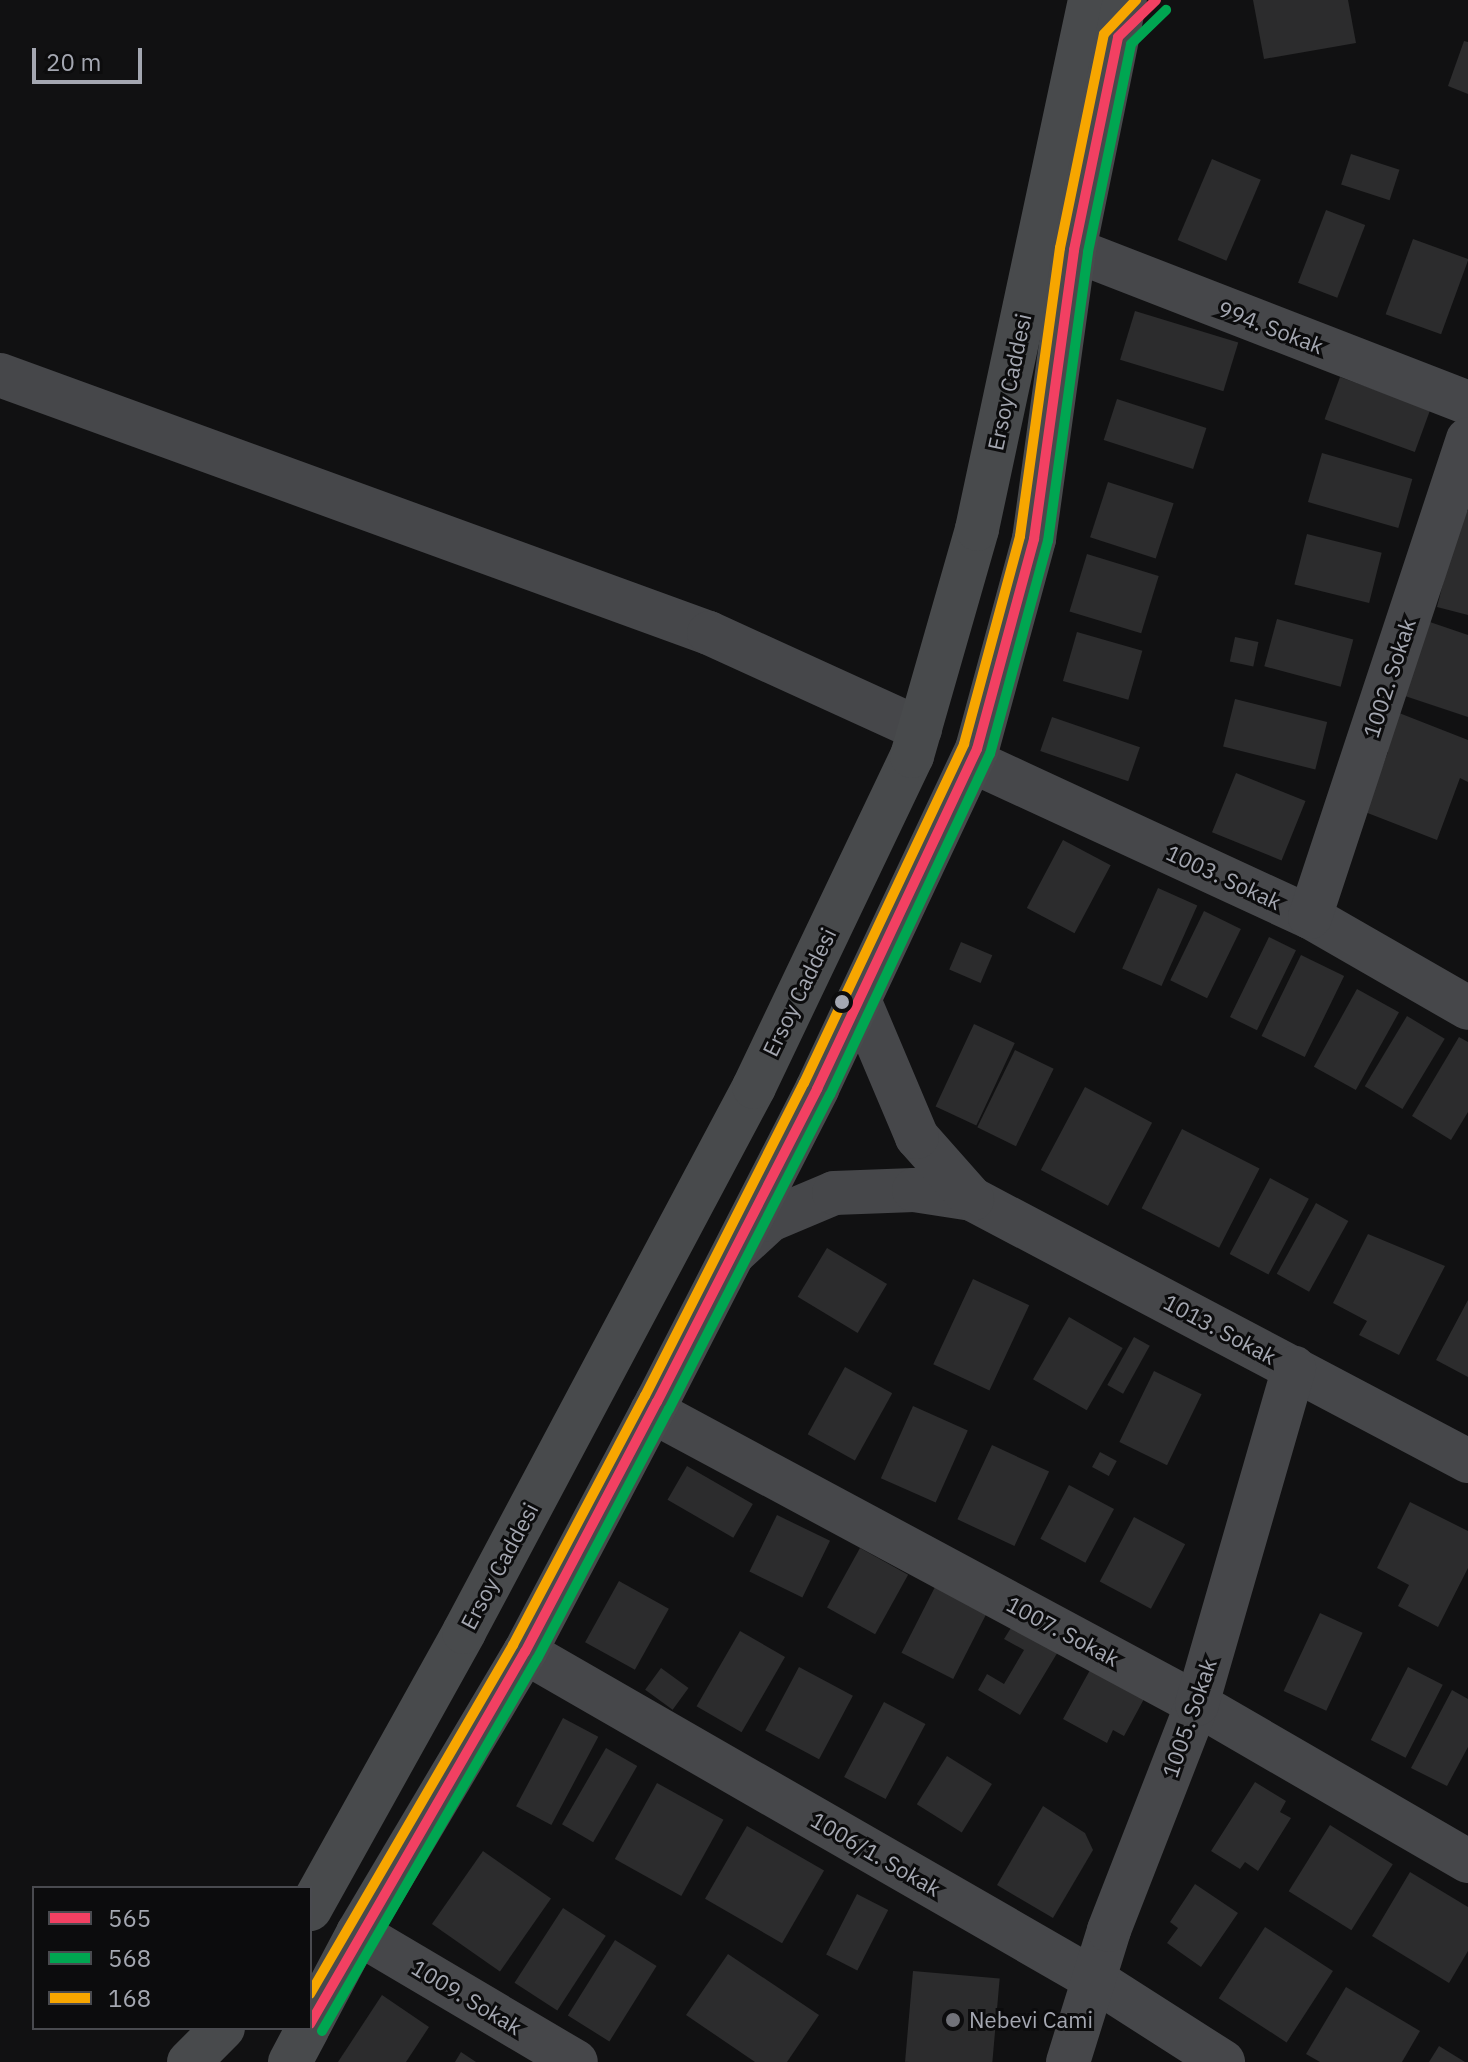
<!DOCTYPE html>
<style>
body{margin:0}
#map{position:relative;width:1468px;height:2062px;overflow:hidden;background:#111112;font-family:"IBM Plex Sans",sans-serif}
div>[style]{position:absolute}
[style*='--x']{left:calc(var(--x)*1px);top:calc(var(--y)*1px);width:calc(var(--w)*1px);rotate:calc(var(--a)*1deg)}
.building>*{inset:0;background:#2c2c2d;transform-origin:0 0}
.minor>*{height:44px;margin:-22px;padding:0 22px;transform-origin:22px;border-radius:22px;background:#46474a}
.major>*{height:44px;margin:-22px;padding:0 22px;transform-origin:22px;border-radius:22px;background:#484a4c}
.bus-1>*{height:10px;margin:-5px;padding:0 5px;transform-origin:5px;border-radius:5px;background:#f24062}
.bus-2>*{height:10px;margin:-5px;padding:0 5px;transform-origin:5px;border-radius:5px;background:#00a651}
.bus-3>*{height:10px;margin:-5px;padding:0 5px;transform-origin:5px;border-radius:5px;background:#f7a600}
.dots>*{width:22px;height:22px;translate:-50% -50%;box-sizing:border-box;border:4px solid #0c0c0d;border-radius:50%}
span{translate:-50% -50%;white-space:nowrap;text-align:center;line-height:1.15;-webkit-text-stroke:6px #0c0c0d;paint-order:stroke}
.street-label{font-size:22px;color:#a4a7b1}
.poi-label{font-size:22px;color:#a4a7b1}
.left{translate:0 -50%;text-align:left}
.legend{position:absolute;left:32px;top:1886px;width:280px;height:144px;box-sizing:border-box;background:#0c0c0d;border:2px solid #494a4f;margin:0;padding:10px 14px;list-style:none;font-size:24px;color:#a4a7b1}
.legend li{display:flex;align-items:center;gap:16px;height:40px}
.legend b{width:40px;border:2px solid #494a4f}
.scale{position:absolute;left:32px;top:48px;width:110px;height:36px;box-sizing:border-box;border:4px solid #a4a7b1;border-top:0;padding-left:10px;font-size:24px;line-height:28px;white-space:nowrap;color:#a4a7b1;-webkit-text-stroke:6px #0c0c0d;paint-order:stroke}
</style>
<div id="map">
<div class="building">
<div style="clip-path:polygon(1253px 0,1348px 0,1356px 43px,1264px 59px)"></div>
<div style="clip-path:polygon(1464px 41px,1468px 42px,1468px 94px,1448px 86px)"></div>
<div style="left:1351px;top:154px;width:51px;height:32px;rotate:18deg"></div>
<div style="left:1212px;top:159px;width:53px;height:88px;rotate:23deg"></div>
<div style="left:1326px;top:210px;width:42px;height:78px;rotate:21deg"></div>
<div style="left:1413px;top:239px;width:59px;height:80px;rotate:20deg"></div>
<div style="left:1135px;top:311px;width:108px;height:51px;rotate:17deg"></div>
<div style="left:1340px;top:377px;width:96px;height:45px;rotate:20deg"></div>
<div style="left:1117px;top:399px;width:94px;height:43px;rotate:18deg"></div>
<div style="left:1322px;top:453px;width:94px;height:51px;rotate:16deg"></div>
<div style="left:1108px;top:482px;width:69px;height:58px;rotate:18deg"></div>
<div style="clip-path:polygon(1462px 509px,1468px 511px,1468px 615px,1437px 607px)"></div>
<div style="left:1307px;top:534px;width:77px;height:52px;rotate:14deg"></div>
<div style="left:1087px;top:554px;width:75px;height:60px;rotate:17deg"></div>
<div style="left:1277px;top:619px;width:79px;height:49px;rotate:15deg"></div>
<div style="clip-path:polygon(1424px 620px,1468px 635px,1468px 717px,1399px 694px)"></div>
<div style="left:1077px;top:632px;width:68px;height:51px;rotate:16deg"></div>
<div style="left:1235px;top:637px;width:24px;height:25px;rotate:12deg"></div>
<div style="left:1235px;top:699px;width:95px;height:49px;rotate:14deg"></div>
<div style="clip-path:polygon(1394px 711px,1468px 740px,1468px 782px,1460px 778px,1437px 840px,1365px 812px,1388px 752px,1380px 748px)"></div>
<div style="left:1052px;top:717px;width:93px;height:36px;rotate:19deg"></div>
<div style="left:1236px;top:773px;width:75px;height:64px;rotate:22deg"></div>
<div style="left:1063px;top:840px;width:54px;height:77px;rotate:28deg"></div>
<div style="left:1158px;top:888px;width:43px;height:88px;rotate:24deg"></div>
<div style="left:1204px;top:911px;width:41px;height:77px;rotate:26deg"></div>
<div style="left:1269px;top:937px;width:30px;height:89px;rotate:26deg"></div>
<div style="left:961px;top:942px;width:34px;height:30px;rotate:23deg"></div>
<div style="left:1301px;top:955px;width:48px;height:90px;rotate:26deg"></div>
<div style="left:1357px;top:989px;width:48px;height:89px;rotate:29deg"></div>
<div style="left:1407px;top:1016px;width:44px;height:82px;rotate:31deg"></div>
<div style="left:974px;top:1024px;width:45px;height:91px;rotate:25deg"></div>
<div style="clip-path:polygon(1459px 1037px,1468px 1042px,1468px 1112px,1451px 1140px,1412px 1116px)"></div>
<div style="left:1015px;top:1050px;width:43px;height:86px;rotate:26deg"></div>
<div style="left:1085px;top:1087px;width:76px;height:94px;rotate:28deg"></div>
<div style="left:1182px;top:1129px;width:87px;height:89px;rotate:27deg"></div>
<div style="left:1270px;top:1178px;width:44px;height:86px;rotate:28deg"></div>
<div style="left:1316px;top:1203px;width:37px;height:81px;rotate:29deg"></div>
<div style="clip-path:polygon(1368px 1234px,1445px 1266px,1399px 1355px,1359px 1335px,1367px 1321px,1333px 1303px)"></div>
<div style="left:827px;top:1248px;width:70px;height:57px;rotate:31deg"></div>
<div style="left:973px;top:1279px;width:62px;height:94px;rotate:25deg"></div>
<div style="clip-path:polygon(1468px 1300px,1468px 1377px,1436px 1360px)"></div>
<div style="left:1069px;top:1317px;width:62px;height:72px;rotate:30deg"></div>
<div style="left:1134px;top:1337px;width:18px;height:55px;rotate:29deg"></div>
<div style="left:845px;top:1367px;width:54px;height:77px;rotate:29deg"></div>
<div style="left:1154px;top:1371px;width:53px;height:79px;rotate:26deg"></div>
<div style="left:913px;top:1406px;width:60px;height:79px;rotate:24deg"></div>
<div style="left:992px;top:1445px;width:63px;height:82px;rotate:25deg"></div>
<div style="left:1100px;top:1452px;width:19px;height:17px;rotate:28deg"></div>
<div style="left:687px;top:1466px;width:76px;height:39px;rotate:30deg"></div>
<div style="left:1069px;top:1485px;width:51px;height:61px;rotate:28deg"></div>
<div style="clip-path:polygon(1410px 1502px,1468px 1531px,1468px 1568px,1438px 1627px,1398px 1606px,1409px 1585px,1377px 1568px)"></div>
<div style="left:777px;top:1515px;width:59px;height:63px;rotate:26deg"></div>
<div style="left:1134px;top:1517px;width:58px;height:73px;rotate:28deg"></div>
<div style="left:860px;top:1548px;width:55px;height:68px;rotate:29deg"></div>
<div style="left:619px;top:1581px;width:57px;height:70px;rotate:29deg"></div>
<div style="left:936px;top:1585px;width:58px;height:76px;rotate:27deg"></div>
<div style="left:1320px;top:1613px;width:47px;height:86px;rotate:25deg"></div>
<div style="clip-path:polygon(1014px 1623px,1059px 1650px,1020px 1715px,978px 1690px,987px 1674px,1004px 1684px,1024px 1650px,1004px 1639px)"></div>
<div style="left:740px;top:1631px;width:52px;height:87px;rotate:30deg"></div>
<div style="left:799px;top:1667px;width:61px;height:72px;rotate:28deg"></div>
<div style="left:1408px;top:1667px;width:39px;height:82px;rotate:27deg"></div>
<div style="left:661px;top:1668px;width:34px;height:27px;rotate:36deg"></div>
<div style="clip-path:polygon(1090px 1670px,1144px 1699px,1124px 1736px,1113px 1730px,1107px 1743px,1063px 1719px)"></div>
<div style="clip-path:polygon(1452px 1690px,1468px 1699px,1468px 1747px,1447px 1786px,1411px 1768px)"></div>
<div style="left:884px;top:1702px;width:47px;height:85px;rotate:28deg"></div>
<div style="left:563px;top:1718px;width:40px;height:100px;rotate:28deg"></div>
<div style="left:606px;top:1748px;width:36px;height:88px;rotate:30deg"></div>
<div style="left:947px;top:1756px;width:53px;height:57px;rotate:32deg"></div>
<div style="clip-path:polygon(1255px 1782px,1286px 1801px,1280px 1812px,1291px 1818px,1258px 1871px,1245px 1862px,1240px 1869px,1211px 1851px)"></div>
<div style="left:657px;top:1783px;width:76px;height:87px;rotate:29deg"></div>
<div style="clip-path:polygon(1043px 1806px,1085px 1833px,1093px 1850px,1053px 1918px,997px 1885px)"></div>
<div style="left:1330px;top:1825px;width:74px;height:78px;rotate:32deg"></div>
<div style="left:747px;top:1826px;width:89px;height:84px;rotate:30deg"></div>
<div style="left:483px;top:1851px;width:83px;height:89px;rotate:35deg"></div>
<div style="clip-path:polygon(1410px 1872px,1468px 1907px,1468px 1951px,1449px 1983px,1372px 1936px)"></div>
<div style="clip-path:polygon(1195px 1884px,1238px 1913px,1201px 1967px,1167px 1943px,1178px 1928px,1170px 1922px)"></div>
<div style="left:857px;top:1894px;width:35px;height:68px;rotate:27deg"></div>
<div style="left:563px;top:1908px;width:51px;height:89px;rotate:33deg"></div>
<div style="left:1265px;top:1927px;width:81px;height:85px;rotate:33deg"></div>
<div style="left:615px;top:1940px;width:49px;height:89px;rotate:32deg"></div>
<div style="clip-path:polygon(728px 1954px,819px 2015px,787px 2062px,755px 2062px,686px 2015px)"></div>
<div style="left:913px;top:1971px;width:87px;height:91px;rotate:5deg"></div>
<div style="clip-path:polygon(1346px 1987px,1420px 2031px,1402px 2062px,1320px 2062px,1306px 2054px)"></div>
<div style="clip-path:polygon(382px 1995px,429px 2027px,406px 2062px,338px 2062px)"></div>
<div style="clip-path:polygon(1439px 2046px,1465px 2062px,1429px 2062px)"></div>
<div style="clip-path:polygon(461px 2052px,476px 2062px,455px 2062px)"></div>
</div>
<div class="minor">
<div style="--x:1074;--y:250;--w:423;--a:21.2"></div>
<div style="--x:0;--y:375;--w:754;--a:20"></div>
<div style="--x:709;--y:633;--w:232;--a:24.5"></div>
<div style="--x:972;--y:761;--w:372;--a:24.8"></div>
<div style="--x:1310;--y:917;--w:182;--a:29.9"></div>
<div style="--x:1310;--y:917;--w:503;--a:-71.71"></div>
<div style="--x:972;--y:1199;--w:561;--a:27.84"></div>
<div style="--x:734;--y:1253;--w:49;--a:-42.5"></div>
<div style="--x:770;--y:1220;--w:69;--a:-22.9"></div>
<div style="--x:834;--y:1193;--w:80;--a:-2.1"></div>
<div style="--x:914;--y:1190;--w:59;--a:8.8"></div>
<div style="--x:972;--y:1199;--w:83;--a:-131.6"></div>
<div style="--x:917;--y:1137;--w:149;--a:-112.9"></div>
<div style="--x:652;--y:1411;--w:619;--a:28.26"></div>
<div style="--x:1197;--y:1704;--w:313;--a:30.1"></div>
<div style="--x:525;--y:1652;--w:658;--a:29.92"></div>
<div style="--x:1095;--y:1980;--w:152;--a:32.6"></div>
<div style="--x:358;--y:1933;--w:253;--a:30.6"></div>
<div style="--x:1068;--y:2062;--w:138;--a:-72.7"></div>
<div style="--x:1109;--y:1930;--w:243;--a:-68.7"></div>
<div style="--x:1197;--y:1704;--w:350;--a:-73.9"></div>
</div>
<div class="major">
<div style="--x:310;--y:1909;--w:317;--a:-60.9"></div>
<div style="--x:464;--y:1632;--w:617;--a:-61.98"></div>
<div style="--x:754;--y:1087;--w:367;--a:-64.5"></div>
<div style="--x:912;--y:756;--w:236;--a:-74"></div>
<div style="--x:977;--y:529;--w:541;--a:-77.94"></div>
<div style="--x:310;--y:2024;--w:103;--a:-62.2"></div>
<div style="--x:358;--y:1933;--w:327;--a:-59.3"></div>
<div style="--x:525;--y:1652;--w:283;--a:-62.2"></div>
<div style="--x:657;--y:1402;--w:352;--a:-62.9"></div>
<div style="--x:817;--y:1089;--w:376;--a:-64.8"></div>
<div style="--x:977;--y:749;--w:218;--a:-74.8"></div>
<div style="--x:1034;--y:539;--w:292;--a:-82.1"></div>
<div style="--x:1074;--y:250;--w:255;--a:-78.5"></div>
<div style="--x:189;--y:2062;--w:48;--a:-45"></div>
<div style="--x:290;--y:2062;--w:38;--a:-62"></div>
</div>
<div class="bus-1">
<div style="--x:310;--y:2024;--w:430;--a:-60"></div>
<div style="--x:525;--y:1652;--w:283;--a:-62.2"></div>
<div style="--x:657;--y:1402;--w:352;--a:-62.9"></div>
<div style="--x:817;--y:1089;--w:376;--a:-64.8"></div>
<div style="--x:977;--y:749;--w:218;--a:-74.8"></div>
<div style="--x:1034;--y:539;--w:292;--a:-82.1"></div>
<div style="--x:1074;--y:250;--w:217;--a:-78.3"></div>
<div style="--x:1118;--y:37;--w:53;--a:-44.2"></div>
</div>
<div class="bus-2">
<div style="--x:322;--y:2031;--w:430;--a:-60"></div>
<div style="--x:537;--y:1659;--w:283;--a:-62.2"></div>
<div style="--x:669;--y:1409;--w:353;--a:-62.9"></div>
<div style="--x:830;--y:1095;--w:377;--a:-64.9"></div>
<div style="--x:990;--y:754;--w:221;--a:-74.8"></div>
<div style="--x:1048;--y:541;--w:292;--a:-82.1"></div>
<div style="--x:1088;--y:252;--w:212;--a:-78.3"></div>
<div style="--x:1131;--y:44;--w:49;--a:-44.2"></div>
</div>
<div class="bus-3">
<div style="--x:310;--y:1994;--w:404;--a:-59.8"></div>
<div style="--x:513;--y:1645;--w:282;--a:-62.1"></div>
<div style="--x:645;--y:1396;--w:351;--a:-63.1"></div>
<div style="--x:804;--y:1083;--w:375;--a:-64.7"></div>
<div style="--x:964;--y:744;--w:215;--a:-74.9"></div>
<div style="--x:1020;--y:536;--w:291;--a:-82.1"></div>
<div style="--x:1060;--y:248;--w:218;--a:-78.4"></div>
<div style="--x:1104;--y:34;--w:47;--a:-46.7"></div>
</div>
<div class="dots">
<div style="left:842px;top:1002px;background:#a4a7b1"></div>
<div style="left:953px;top:2020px;background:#717279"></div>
</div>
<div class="street-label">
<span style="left:1271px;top:327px;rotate:21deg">994. Sokak</span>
<span style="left:1009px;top:382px;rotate:-78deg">Ersoy Caddesi</span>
<span style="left:1389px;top:678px;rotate:-72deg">1002. Sokak</span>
<span style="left:1224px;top:877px;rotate:25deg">1003. Sokak</span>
<span style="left:799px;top:992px;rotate:-64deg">Ersoy Caddesi</span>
<span style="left:1220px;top:1329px;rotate:28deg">1013. Sokak</span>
<span style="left:499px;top:1566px;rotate:-62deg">Ersoy Caddesi</span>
<span style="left:1063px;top:1631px;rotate:28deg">1007. Sokak</span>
<span style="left:1189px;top:1718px;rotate:-71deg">1005. Sokak</span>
<span style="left:876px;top:1854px;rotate:30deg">1006/1. Sokak</span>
<span style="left:467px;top:1997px;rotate:31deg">1009. Sokak</span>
</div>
<div class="poi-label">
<span class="left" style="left:969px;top:2020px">Nebevi Cami</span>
</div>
<ul class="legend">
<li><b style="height:10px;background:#f24062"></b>565</li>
<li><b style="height:10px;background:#00a651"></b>568</li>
<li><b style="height:10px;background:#f7a600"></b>168</li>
</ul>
<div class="scale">20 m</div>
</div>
